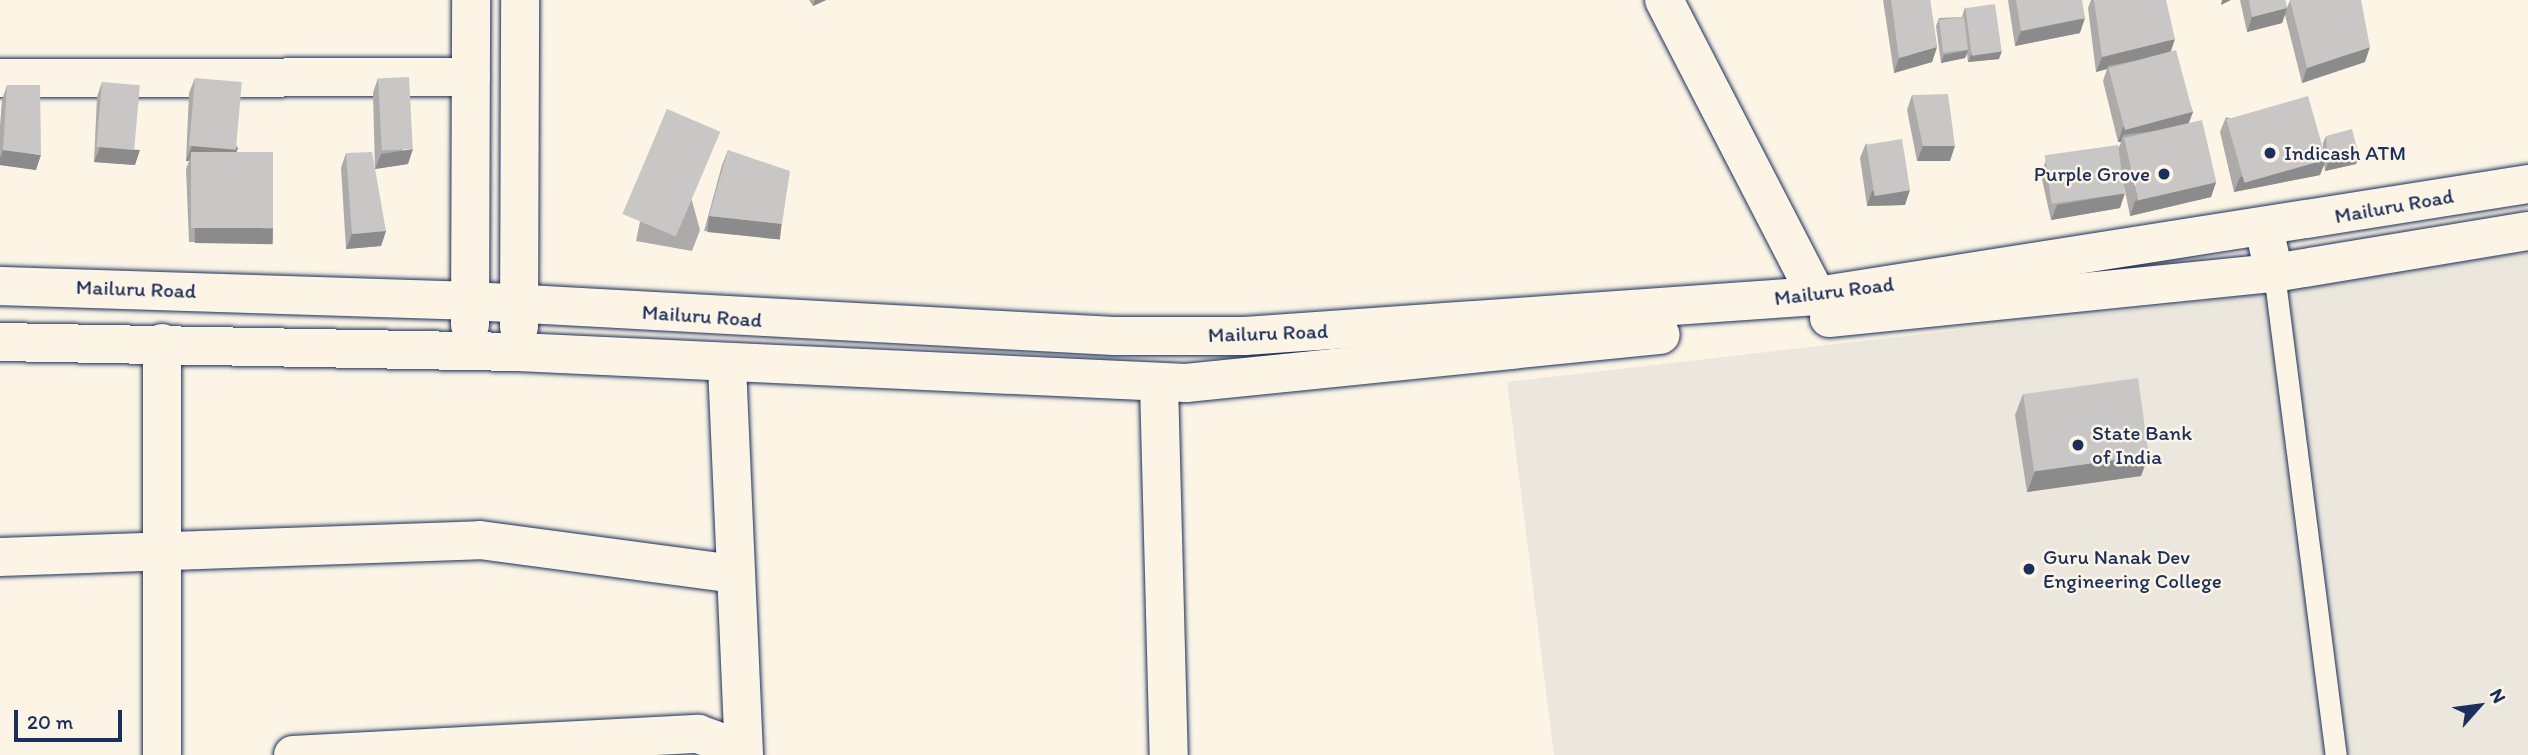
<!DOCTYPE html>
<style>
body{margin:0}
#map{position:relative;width:2528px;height:755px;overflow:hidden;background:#fcf5e5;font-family:Itim,sans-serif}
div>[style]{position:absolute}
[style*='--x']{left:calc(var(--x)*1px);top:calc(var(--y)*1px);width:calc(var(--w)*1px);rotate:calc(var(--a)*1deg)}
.built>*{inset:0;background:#ece7dc}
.roads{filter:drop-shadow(0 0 2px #1b2f5e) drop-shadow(0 0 2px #1b2f5e)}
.service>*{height:21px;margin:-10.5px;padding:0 10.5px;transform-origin:10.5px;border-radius:10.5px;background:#fcf5e5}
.minor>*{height:38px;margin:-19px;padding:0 19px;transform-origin:19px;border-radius:19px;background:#fcf5e5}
.tertiary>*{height:38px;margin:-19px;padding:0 19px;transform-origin:19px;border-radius:19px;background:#fcf5e5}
.wall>*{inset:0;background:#acabaa}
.shaded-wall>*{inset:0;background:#8c8b8b;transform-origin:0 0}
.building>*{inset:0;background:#c8c7c6;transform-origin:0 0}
.dots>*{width:19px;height:19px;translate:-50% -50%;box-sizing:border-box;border:4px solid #fcf5e5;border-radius:50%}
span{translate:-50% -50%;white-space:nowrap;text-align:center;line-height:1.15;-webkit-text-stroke:5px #fcf5e5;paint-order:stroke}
.poi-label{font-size:21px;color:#1b2f5e}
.left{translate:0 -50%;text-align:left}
.right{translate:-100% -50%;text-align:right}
.street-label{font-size:21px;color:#1b2f5e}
.north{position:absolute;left:2444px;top:671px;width:70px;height:70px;-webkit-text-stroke:5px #fcf5e5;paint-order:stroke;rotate:62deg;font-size:19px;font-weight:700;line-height:28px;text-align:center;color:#1b2f5e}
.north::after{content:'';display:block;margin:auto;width:24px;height:32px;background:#1b2f5e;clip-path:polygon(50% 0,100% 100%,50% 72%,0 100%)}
.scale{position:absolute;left:14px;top:710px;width:108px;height:32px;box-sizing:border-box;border:4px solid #1b2f5e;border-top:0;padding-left:9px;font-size:21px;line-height:24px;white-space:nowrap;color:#1b2f5e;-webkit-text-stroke:5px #fcf5e5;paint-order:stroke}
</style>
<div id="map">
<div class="built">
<div style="clip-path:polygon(2528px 251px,2528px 755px,1554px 755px,1507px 382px,2192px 303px)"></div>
</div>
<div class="roads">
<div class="service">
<div style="--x:2274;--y:273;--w:486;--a:82.7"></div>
</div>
<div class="minor">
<div style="--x:1664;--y:0;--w:333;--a:62.7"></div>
<div style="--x:0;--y:78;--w:471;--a:-0.1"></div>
<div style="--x:2264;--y:228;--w:46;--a:77.5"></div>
<div style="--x:727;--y:365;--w:390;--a:87.5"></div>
<div style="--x:1159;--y:384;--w:371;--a:88.5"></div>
<div style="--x:0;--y:557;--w:480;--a:-2"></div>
<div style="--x:480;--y:540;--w:257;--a:7.6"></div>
<div style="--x:162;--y:755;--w:412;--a:-90"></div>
<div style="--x:293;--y:755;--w:406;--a:-3"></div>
<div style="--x:698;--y:734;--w:48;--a:19.6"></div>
</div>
<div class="tertiary">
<div style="--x:0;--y:286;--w:471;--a:1.8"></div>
<div style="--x:471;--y:301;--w:644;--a:3.12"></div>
<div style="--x:1114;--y:336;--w:131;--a:0"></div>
<div style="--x:1245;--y:336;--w:573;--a:-4"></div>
<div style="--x:1817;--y:296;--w:720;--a:-8.95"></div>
<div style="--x:1829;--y:318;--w:447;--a:-5.8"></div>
<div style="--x:2274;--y:273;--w:257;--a:-9.4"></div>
<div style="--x:470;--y:325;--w:325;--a:-89.8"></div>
<div style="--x:519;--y:327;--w:327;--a:-89.8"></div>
<div style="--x:0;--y:342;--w:518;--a:1.11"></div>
<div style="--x:518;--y:352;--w:669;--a:2.66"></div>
<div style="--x:1186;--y:383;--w:477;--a:-5.8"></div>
</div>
</div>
<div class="wall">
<div style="clip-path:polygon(809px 0,826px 0,813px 6px)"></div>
<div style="clip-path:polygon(1883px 0,1930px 0,1937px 47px,1932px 62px,1894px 73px)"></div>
<div style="clip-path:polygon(2008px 0,2082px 0,2080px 33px,2015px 46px)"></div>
<div style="clip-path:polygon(2091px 0,2166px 0,2171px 52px,2193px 112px,2189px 122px,2216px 182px,2211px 197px,2130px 216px,2124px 186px,2120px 208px,2051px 220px,2041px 175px,2046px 160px,2119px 147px,2121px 142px,2118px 142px,2103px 81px,2107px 69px,2096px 72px,2088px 8px)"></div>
<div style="clip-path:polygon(2240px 0,2285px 0,2287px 8px,2290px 0,2365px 62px,2302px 83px,2285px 15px,2282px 23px,2247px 32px)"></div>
<div style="clip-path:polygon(1965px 7px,1999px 59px,1968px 62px,1967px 54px,1965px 58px,1941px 63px,1936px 26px,1939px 18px,1962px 17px)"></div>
<div style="clip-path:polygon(195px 78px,238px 148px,236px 153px,268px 243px,189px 242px,186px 169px,189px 161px,186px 161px,189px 93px)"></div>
<div style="clip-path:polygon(378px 78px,408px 164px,375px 169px,373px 93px)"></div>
<div style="clip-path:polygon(102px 82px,135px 165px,94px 162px,97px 97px)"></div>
<div style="clip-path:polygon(7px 85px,36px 170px,0 165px,0 126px,2px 100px)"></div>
<div style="clip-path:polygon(1912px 95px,1950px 161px,1917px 161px,1907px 110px)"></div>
<div style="clip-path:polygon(667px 109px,700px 230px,692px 251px,636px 241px,659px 130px)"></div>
<div style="clip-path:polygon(2226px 117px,2323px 151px,2323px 143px,2326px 136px,2356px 164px,2325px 171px,2324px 164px,2320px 175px,2234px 192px,2220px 132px)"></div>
<div style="clip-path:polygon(1866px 143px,1905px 205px,1867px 206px,1860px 158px)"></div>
<div style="clip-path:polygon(728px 150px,782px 224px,776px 239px,704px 231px,722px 165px)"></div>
<div style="clip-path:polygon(346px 153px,386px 231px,381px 246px,346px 249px,341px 168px)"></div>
<div style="clip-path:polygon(2023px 394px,2141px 476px,2027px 492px,2015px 415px)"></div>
</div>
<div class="shaded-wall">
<div style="clip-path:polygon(815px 0,826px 0,813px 6px)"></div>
<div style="clip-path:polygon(2222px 0,2231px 0,2221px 5px)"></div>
<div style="clip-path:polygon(2287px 8px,2282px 23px,2247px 32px,2252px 17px)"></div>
<div style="clip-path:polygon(2085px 18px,2080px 33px,2015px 46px,2021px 31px)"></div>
<div style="clip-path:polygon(2175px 39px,2170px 54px,2108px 66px,2107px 69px,2096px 72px,2102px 57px)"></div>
<div style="clip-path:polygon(1937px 47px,1932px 62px,1894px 73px,1899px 58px)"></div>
<div style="clip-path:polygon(2370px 47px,2365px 62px,2302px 83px,2307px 68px)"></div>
<div style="clip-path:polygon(1968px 50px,1965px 58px,1941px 63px,1944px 55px)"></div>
<div style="clip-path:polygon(2002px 51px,1999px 59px,1968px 62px,1971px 54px)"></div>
<div style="clip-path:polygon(2193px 112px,2187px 127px,2123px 135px,2121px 142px,2118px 142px,2123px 127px)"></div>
<div style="clip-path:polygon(192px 146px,238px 148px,232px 163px,191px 154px,189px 161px,186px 161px)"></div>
<div style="clip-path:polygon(1923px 146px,1955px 146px,1950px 161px,1917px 161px)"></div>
<div style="clip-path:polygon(100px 147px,140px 150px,135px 165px,94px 162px)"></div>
<div style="clip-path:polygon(413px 149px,408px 164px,375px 169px,381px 154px)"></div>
<div style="clip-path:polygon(3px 150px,41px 155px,36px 170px,0 165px,0 158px)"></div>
<div style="clip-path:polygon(2359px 156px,2356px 164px,2325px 171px,2328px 163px)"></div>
<div style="clip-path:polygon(2326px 160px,2320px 175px,2234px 192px,2240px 177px)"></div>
<div style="clip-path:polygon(2216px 182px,2211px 197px,2130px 216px,2135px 201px)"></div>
<div style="clip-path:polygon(1910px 190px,1905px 205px,1867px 206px,1872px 191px)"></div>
<div style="clip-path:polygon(2125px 193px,2120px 208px,2051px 220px,2057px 205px)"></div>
<div style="left:709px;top:216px;width:73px;height:16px;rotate:6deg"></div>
<div style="left:195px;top:227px;width:78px;height:16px;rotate:1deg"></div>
<div style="clip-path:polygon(386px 231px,381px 246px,346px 249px,352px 234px)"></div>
<div style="clip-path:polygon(2149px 455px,2141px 476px,2027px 492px,2035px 471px)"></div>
</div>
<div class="building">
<div style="clip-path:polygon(1891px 0,1930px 0,1937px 47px,1899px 58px)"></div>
<div style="clip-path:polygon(2016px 0,2082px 0,2085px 18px,2021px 31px)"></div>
<div style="clip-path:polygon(2094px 0,2166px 0,2175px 39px,2102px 57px)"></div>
<div style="clip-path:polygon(2249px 0,2285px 0,2287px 8px,2252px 17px)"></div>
<div style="clip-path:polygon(2290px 0,2361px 0,2370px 47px,2307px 68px)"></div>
<div style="left:1995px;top:4px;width:48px;height:30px;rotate:82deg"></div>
<div style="left:1964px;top:17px;width:33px;height:25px;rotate:83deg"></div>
<div style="left:2176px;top:50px;width:64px;height:70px;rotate:75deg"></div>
<div style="left:409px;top:77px;width:72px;height:31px;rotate:87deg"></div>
<div style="left:195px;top:78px;width:47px;height:68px;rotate:5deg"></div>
<div style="left:102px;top:82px;width:38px;height:65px;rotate:5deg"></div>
<div style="clip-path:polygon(7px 85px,40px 85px,41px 155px,3px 150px)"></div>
<div style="clip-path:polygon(1948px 94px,1955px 146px,1923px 146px,1912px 95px)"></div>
<div style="left:2308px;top:96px;width:66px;height:85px;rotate:74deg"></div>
<div style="left:667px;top:109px;width:58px;height:114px;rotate:23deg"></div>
<div style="left:2202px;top:120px;width:64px;height:80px;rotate:77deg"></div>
<div style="clip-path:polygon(2352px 129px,2359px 156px,2328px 163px,2326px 136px)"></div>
<div style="left:1902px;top:139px;width:52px;height:36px;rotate:81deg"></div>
<div style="left:2118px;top:145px;width:49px;height:74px;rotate:82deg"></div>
<div style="clip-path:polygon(728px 150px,790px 171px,782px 224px,709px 216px)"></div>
<div style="left:273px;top:152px;width:76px;height:82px;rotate:90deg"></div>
<div style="clip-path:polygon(372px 152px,386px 231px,352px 234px,346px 153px)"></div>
<div style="left:2138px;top:378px;width:78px;height:116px;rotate:82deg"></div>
</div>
<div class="dots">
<div style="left:2270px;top:153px;background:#1b2f5e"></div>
<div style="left:2164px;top:174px;background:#1b2f5e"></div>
<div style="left:2078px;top:445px;background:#1b2f5e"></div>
<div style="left:2029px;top:569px;background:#1b2f5e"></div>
</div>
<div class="poi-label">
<span class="left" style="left:2284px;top:153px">Indicash ATM</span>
<span class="right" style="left:2150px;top:174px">Purple Grove</span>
<span class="left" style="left:2092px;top:445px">State Bank<br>of India</span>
<span class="left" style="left:2043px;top:569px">Guru Nanak Dev<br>Engineering College</span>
</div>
<div class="street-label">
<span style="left:2394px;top:206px;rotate:-10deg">Mailuru Road</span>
<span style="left:136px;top:289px;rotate:2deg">Mailuru Road</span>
<span style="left:1834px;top:291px;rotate:-7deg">Mailuru Road</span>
<span style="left:702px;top:316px;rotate:4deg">Mailuru Road</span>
<span style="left:1268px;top:333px;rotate:-2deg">Mailuru Road</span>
</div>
<div class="north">N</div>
<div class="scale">20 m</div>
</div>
